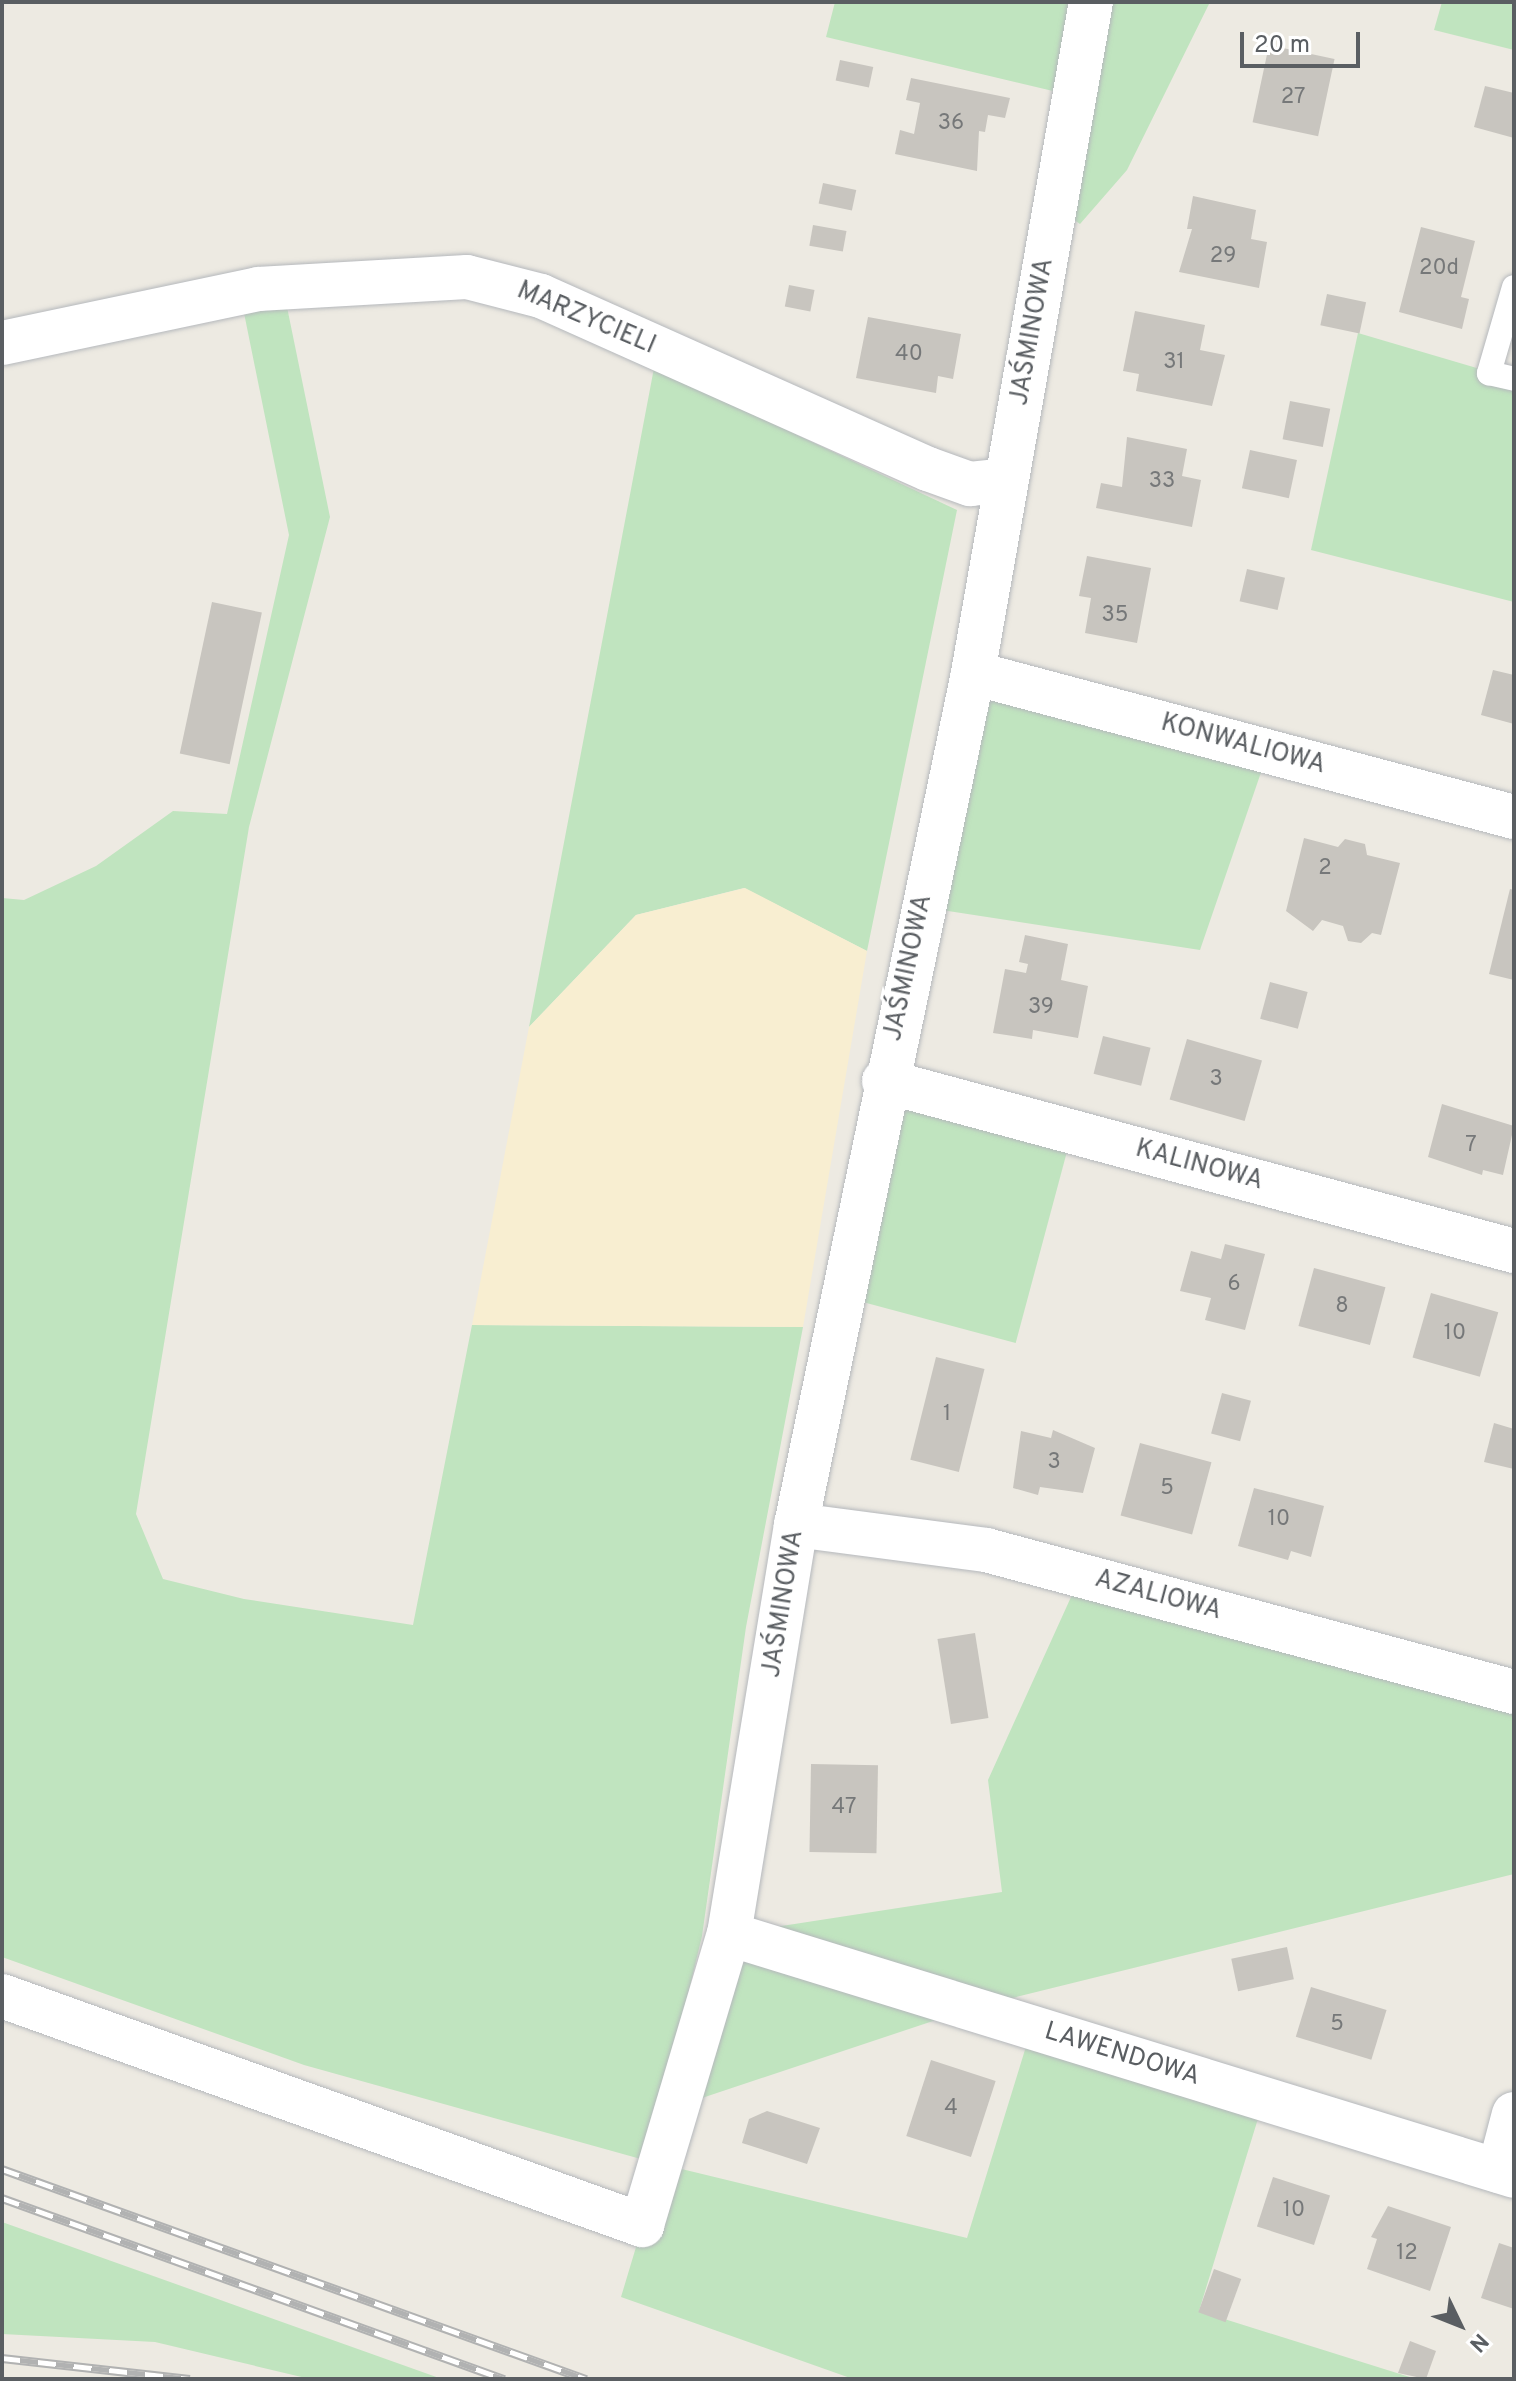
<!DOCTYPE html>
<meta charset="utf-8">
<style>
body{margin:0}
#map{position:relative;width:1516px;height:2381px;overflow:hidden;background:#edeae2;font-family:Overpass,sans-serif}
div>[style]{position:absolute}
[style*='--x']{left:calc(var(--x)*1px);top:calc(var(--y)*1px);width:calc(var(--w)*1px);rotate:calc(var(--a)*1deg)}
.green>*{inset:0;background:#c0e4bf;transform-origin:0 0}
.sand>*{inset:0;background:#f8eed1}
.building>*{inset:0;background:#c8c5bf;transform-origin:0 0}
.roads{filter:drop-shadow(0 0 2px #b5b8bc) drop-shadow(0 0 2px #b5b8bc)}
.service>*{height:24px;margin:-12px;padding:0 12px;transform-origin:12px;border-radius:12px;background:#fff}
.minor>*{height:44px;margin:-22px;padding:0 22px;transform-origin:22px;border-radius:22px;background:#fff}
.rail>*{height:9px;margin-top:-4.5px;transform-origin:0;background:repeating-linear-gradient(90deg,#fff 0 18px,#b1b2b2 0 36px);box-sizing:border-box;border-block:2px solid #b1b2b2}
span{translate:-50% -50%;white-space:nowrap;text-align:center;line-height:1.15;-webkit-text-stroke:6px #fff;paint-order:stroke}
.number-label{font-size:22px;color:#767879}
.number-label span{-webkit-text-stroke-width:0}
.street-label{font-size:26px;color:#5a5e62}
.frame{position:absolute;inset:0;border:4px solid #5a5e62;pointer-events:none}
.north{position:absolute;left:1420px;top:2285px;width:80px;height:80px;-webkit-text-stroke:6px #fff;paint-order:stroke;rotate:133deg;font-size:22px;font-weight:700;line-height:32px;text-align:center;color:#5a5e62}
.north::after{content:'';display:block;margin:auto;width:28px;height:36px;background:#5a5e62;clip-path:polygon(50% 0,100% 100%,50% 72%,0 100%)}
.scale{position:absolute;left:1240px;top:32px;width:120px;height:36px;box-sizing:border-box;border:4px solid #5a5e62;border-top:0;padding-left:10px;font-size:24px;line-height:28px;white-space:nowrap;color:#5a5e62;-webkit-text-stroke:6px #fff;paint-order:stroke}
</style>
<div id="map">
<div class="green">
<div style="clip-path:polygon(835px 2px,1210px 2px,1127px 170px,1080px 224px,1055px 207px,1074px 96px,826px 37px)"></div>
<div style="clip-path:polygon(1442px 2px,1514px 2px,1514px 50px,1434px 30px)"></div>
<div style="clip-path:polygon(287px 307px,330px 517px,249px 827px,136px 1514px,163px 1579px,244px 1599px,413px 1625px,472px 1325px,803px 1327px,746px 1627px,702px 1936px,648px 2161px,304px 2065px,2px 1957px,2px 898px,24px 900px,96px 866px,173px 811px,227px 814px,289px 535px,244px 313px)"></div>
<div style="clip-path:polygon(1358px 333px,1514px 379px,1514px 602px,1311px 550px)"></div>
<div style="clip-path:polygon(654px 368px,957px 510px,867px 951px,744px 888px,636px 915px,529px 1027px)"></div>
<div style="clip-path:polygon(973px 673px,1268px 752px,1200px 950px,922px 907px)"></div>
<div style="left:884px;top:1081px;width:195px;height:219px;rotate:15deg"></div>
<div style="clip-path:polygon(1081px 1575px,1514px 1692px,1514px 1874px,972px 2008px,678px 2106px,729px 1934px,1002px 1892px,988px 1780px)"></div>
<div style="clip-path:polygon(1032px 2027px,1264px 2099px,1199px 2311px,1416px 2379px,853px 2379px,621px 2297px,661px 2164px,967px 2238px)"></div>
<div style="clip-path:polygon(2px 2222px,442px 2379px,310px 2379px,155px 2342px,2px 2334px)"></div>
</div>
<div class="sand">
<div style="clip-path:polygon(745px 888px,867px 951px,803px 1327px,472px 1325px,529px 1027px,636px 915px)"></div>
</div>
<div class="building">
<div style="left:1269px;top:45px;width:67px;height:79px;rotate:12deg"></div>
<div style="left:840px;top:60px;width:34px;height:21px;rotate:12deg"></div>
<div style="clip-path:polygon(911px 78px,1010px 98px,1005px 118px,988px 115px,985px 132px,979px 131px,977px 171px,895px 154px,900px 130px,914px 134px,920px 103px,906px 100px)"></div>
<div style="clip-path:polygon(1485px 86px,1514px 93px,1514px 138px,1474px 127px)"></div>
<div style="left:823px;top:183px;width:34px;height:21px;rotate:12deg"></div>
<div style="clip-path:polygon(1193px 196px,1256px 210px,1251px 239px,1267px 242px,1259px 288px,1179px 272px,1192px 229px,1187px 229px)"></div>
<div style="left:813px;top:225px;width:34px;height:21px;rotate:10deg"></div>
<div style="clip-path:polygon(1421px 227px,1475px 241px,1461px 297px,1469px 299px,1462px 329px,1399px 312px)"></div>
<div style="left:789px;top:285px;width:26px;height:22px;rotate:11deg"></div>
<div style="left:1327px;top:294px;width:40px;height:32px;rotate:12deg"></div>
<div style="clip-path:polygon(1135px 311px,1205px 325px,1200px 350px,1225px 355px,1212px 406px,1136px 391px,1139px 374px,1123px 371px)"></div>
<div style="clip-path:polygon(868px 317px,961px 334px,953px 379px,938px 376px,936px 393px,856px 378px)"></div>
<div style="left:1290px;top:401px;width:41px;height:39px;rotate:11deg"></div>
<div style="clip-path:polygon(1127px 437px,1187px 449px,1182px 476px,1201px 480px,1192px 527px,1096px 508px,1101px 483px,1122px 487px)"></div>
<div style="left:1250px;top:450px;width:48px;height:39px;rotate:12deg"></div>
<div style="clip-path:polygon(1087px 556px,1151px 568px,1137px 643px,1085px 633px,1091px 598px,1079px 596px)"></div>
<div style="left:1247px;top:569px;width:39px;height:33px;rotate:13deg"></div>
<div style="left:212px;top:602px;width:51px;height:155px;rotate:12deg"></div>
<div style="clip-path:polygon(1493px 670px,1514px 675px,1514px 724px,1481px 715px)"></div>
<div style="clip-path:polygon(1304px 838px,1338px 847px,1345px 839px,1365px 844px,1367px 855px,1400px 863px,1381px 935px,1372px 933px,1361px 943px,1348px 941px,1343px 926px,1322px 920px,1313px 931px,1286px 911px)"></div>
<div style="clip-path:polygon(1510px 889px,1514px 890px,1514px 980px,1489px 974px)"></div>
<div style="clip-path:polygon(1025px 935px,1068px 944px,1061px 980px,1088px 986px,1078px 1038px,1033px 1030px,1032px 1039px,993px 1033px,1005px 969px,1026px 973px,1028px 964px,1019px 962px)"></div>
<div style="left:1270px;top:982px;width:39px;height:38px;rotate:15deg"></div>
<div style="left:1103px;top:1036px;width:49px;height:39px;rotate:14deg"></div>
<div style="left:1187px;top:1039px;width:78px;height:63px;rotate:16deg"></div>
<div style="clip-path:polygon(1442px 1104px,1514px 1126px,1503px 1175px,1483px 1170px,1482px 1175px,1428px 1157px)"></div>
<div style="clip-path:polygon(1225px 1244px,1265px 1254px,1245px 1330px,1205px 1320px,1211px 1298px,1180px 1291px,1191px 1251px,1221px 1259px)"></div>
<div style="left:1314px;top:1268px;width:74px;height:60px;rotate:15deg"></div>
<div style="left:1431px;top:1293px;width:70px;height:67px;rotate:16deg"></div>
<div style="left:936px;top:1357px;width:50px;height:106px;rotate:14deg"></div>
<div style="left:1222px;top:1393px;width:30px;height:42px;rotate:15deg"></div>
<div style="clip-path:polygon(1494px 1423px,1514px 1429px,1514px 1469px,1484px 1462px)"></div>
<div style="clip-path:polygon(1053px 1430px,1095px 1448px,1083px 1493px,1040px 1487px,1038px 1495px,1013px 1488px,1021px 1431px,1051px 1438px)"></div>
<div style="left:1140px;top:1443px;width:74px;height:75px;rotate:15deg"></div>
<div style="clip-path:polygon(1254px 1488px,1324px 1506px,1311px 1557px,1291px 1551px,1288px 1560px,1238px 1546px)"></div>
<div style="left:975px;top:1633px;width:86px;height:38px;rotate:81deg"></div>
<div style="left:811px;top:1764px;width:67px;height:88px;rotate:1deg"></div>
<div style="left:1287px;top:1947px;width:33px;height:57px;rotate:78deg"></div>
<div style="left:1311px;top:1987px;width:79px;height:52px;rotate:17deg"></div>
<div style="left:931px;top:2060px;width:68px;height:80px;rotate:18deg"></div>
<div style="clip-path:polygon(767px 2111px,820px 2128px,807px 2164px,742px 2143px,749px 2119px)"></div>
<div style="left:1273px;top:2177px;width:60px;height:52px;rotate:18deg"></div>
<div style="clip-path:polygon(1388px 2206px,1451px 2227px,1430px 2291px,1367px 2269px,1377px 2239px,1371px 2237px)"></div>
<div style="clip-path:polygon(1499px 2243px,1514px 2248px,1514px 2309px,1481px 2298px)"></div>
<div style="left:1214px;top:2269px;width:29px;height:46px;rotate:20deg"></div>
<div style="clip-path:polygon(1410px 2341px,1436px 2351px,1426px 2379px,1398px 2373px)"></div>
</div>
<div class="roads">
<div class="service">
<div style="--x:1514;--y:287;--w:90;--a:106.2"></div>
<div style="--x:1489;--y:373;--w:26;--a:13"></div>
</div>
<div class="minor">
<div style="--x:2;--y:343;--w:262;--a:-11.9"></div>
<div style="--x:258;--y:289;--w:209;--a:-3.3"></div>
<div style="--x:467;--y:277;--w:76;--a:14.4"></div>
<div style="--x:541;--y:296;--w:424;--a:24.1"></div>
<div style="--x:928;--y:469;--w:45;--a:19.7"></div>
<div style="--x:970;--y:484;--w:36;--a:-6"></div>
<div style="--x:973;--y:673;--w:560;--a:14.91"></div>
<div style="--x:884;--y:1081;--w:653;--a:15.1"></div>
<div style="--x:796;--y:1525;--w:192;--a:7.5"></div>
<div style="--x:986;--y:1550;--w:547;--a:15.05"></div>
<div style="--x:729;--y:1934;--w:821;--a:17.13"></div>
<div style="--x:2;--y:1996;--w:680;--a:19.69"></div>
<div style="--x:642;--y:2225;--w:304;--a:-73.4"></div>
<div style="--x:729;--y:1934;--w:414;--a:-80.7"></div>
<div style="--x:796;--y:1525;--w:870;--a:-78.26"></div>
<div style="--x:973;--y:673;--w:681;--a:-80.03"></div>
<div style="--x:1499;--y:2171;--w:59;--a:-75.3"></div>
</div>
</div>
<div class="rail">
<div style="--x:2;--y:2169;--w:621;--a:19.78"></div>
<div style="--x:2;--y:2198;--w:534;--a:19.83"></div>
<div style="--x:2;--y:2358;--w:189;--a:6.4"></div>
</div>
<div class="number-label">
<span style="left:1293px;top:98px">27</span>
<span style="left:951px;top:124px">36</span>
<span style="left:1223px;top:257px">29</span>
<span style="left:1439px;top:269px">20d</span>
<span style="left:909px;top:355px">40</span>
<span style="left:1174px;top:363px">31</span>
<span style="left:1162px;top:482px">33</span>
<span style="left:1115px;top:616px">35</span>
<span style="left:1325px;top:869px">2</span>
<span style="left:1041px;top:1008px">39</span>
<span style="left:1216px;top:1080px">3</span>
<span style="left:1471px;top:1146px">7</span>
<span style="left:1234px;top:1285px">6</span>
<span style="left:1342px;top:1307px">8</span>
<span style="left:1455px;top:1334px">10</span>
<span style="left:947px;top:1415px">1</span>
<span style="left:1054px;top:1463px">3</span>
<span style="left:1167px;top:1489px">5</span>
<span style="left:1279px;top:1520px">10</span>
<span style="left:844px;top:1808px">47</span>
<span style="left:1337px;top:2025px">5</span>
<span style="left:951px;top:2109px">4</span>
<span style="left:1294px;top:2211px">10</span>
<span style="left:1407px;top:2254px">12</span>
</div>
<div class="street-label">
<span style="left:586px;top:319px;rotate:23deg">MARZYCIELI</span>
<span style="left:1033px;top:332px;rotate:-80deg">JAŚMINOWA</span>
<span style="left:1243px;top:745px;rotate:15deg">KONWALIOWA</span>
<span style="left:909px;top:968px;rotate:-78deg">JAŚMINOWA</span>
<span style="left:1199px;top:1166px;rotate:15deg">KALINOWA</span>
<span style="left:1158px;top:1596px;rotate:15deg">AZALIOWA</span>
<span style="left:784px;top:1604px;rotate:-81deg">JAŚMINOWA</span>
<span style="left:1122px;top:2055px;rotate:17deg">LAWENDOWA</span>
</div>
<div class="frame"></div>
<div class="north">N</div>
<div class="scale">20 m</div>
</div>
